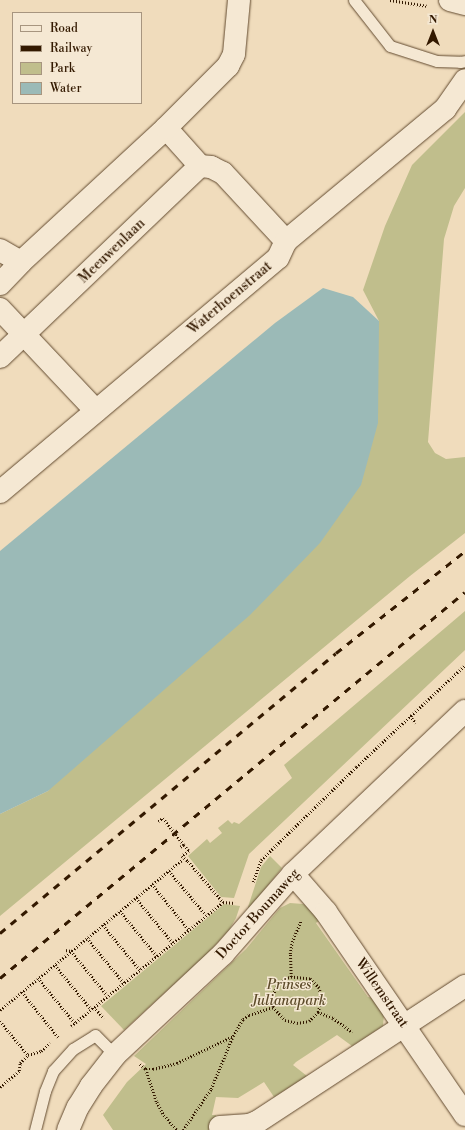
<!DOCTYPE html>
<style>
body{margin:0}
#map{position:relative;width:465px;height:1130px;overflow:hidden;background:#f0dcbc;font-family:"Libre Bodoni",serif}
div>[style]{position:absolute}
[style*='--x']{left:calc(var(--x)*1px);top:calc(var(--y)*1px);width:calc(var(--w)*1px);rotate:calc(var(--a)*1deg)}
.green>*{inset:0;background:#c0be8c}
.water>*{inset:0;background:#9bbab7}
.path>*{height:2.5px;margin-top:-1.25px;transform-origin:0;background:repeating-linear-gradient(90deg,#331900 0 1px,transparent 0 3px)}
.roads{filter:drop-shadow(0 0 1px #624a2f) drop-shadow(0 0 1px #624a2f)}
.service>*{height:11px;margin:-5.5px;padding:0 5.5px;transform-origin:5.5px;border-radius:5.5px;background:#f5e8d3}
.minor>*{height:22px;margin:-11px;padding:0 11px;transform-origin:11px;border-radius:11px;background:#f5e8d3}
.secondary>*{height:22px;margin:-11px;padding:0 11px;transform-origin:11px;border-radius:11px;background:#f5e8d3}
.rail>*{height:3px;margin-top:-1.5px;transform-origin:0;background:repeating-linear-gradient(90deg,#331900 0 7px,transparent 0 14px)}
span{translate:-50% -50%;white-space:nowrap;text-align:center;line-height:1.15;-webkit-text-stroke:3px #f5e8d3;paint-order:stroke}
.street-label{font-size:14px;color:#331900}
.park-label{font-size:14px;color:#5d4b2a;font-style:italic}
.legend{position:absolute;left:12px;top:12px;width:130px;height:92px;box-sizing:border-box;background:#f5e8d3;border:1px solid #a7957f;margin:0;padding:5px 7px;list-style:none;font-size:12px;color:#331900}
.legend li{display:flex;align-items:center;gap:8px;height:20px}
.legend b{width:20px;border:1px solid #a7957f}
.north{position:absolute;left:413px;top:12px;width:40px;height:40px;-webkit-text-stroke:3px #f5e8d3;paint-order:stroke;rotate:0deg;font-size:11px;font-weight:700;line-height:16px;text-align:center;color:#331900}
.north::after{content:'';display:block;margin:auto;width:14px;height:18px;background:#331900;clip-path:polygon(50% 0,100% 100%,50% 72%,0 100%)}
</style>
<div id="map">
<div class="green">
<div style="clip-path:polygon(465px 112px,465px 188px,454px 206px,444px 239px,428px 442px,435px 453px,446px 459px,465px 457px,465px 533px,410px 576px,0 916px,0 814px,48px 791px,379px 321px,363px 290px,385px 226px,412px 165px)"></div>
<div style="clip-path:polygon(465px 611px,465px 650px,249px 854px,234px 898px,221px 897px,188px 856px,207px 839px,210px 843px,222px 833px,218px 828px,228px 820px,232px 824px,234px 822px,239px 824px,292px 778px,284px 765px)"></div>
<div style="clip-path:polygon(270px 856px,282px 868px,249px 909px,248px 907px,261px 867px)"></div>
<div style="clip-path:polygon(290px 903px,303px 904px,309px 907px,319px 921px,316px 923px,368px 997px,374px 998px,384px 1014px,383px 1026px,352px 1046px,337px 1035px,296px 1062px,293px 1065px,307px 1076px,274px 1097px,264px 1082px,238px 1098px,216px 1097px,212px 1115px,216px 1115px,213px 1130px,113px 1130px,103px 1115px,127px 1082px,146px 1064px,134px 1056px,246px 949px,280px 908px)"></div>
<div style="clip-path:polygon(224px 904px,240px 906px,236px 918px,229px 930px,207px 954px,124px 1030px,101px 1006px)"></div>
</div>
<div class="water">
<div style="clip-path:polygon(323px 288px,353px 297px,379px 321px,378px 423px,361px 485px,320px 543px,250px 615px,48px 791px,0 814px,0 551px,275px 323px)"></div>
</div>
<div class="path">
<div style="--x:390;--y:0;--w:37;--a:9"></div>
<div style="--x:410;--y:716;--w:9;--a:49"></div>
<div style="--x:158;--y:821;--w:6;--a:-31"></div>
<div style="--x:163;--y:818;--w:34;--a:52"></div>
<div style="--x:184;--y:845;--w:4;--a:146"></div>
<div style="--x:184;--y:845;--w:8;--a:50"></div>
<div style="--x:189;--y:851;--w:9;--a:144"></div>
<div style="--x:182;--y:856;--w:8;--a:40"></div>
<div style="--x:188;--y:861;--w:54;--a:49.5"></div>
<div style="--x:169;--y:871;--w:57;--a:49.9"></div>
<div style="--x:253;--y:882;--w:23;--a:-70"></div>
<div style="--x:261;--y:860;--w:133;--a:-44.4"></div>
<div style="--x:356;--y:767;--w:149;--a:-43.1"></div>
<div style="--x:152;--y:884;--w:59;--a:51.2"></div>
<div style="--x:136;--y:898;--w:58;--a:50.6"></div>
<div style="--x:120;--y:911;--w:58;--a:50.6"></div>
<div style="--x:103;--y:925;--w:58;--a:50.6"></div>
<div style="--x:87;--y:938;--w:58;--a:50.6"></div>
<div style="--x:66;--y:950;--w:5;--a:11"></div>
<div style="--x:71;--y:951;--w:57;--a:50.7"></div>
<div style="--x:55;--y:965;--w:57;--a:50.7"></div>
<div style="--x:38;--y:978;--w:58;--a:50.6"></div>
<div style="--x:22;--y:992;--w:58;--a:51.3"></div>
<div style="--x:94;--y:1007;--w:15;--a:48"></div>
<div style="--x:273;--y:1007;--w:18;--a:47"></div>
<div style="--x:285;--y:1020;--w:12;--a:14"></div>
<div style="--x:297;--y:1023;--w:12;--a:-9"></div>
<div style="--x:309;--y:1021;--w:13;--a:-45"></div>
<div style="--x:318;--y:1012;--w:12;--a:-76"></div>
<div style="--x:321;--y:1000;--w:12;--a:-99"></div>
<div style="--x:319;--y:988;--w:13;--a:-135"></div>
<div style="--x:310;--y:979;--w:19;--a:-174"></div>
<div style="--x:0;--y:1010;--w:237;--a:-39.5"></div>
<div style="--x:318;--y:1012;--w:16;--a:22"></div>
<div style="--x:333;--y:1018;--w:24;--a:36"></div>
<div style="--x:0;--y:1021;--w:44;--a:50.5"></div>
<div style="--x:71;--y:1026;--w:196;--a:-39.2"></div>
<div style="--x:223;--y:902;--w:12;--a:5"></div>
<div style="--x:140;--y:1064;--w:8;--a:40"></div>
<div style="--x:146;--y:1069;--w:7;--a:0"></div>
<div style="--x:153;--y:1069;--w:25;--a:-14"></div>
<div style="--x:177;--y:1063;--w:62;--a:-25.7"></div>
<div style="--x:233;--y:1036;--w:20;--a:-60"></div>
<div style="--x:243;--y:1019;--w:7;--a:-34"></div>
<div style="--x:249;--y:1015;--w:25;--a:-18"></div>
<div style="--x:273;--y:1007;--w:9;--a:-96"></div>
<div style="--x:272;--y:998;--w:12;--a:-70"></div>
<div style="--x:276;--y:987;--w:13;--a:-45"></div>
<div style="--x:285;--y:978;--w:6;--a:-9"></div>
<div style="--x:291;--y:977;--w:23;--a:-92"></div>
<div style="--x:290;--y:954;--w:12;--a:-81"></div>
<div style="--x:292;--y:942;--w:23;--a:-67"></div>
<div style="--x:146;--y:1069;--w:35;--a:72"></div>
<div style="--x:157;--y:1102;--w:15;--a:62"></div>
<div style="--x:164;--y:1115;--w:20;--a:49"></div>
<div style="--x:0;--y:1087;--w:25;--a:-40"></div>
<div style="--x:19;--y:1071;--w:8;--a:-83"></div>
<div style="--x:20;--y:1063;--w:11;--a:-45"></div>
<div style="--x:28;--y:1055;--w:14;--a:-17"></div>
<div style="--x:41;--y:1051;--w:12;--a:-42"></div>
<div style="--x:183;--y:1130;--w:50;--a:-55.7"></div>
<div style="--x:211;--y:1089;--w:57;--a:-67.5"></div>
</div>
<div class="roads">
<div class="service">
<div style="--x:354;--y:0;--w:58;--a:52"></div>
<div style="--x:390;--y:46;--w:49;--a:17.7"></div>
<div style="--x:437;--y:61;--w:23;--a:2"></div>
<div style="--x:460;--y:62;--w:5;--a:-11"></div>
<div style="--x:35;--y:1130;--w:40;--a:-75.6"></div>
<div style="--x:45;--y:1091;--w:22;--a:-68"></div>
<div style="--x:53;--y:1071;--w:30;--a:-48"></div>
<div style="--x:73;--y:1049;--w:26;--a:-32"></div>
<div style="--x:95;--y:1035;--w:28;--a:45"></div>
</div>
<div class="minor">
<div style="--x:166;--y:128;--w:51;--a:48.2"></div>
<div style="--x:200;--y:166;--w:11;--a:5"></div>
<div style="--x:211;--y:167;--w:13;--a:27"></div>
<div style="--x:223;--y:173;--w:93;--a:47.2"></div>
<div style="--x:0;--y:250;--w:24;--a:30"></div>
<div style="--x:0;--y:284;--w:30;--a:-46"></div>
<div style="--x:21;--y:262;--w:197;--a:-42.7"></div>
<div style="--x:166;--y:128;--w:88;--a:-45"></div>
<div style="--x:228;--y:66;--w:13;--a:-63"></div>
<div style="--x:234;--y:54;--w:54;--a:-84.7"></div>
<div style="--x:0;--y:309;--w:140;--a:46.7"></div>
<div style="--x:0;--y:357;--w:277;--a:-43.7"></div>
<div style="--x:0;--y:492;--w:363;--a:-40.1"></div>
<div style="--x:278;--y:258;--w:19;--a:-65"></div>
<div style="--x:286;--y:241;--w:207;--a:-39.7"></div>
<div style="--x:445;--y:109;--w:35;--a:-55"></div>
<div style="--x:293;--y:874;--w:50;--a:49"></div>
<div style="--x:326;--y:912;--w:246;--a:55.6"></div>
<div style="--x:220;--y:1127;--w:29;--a:-4"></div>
<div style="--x:249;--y:1125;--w:9;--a:-21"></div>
<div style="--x:257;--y:1122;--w:249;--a:-33.2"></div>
</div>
<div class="secondary">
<div style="--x:450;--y:0;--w:16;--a:15"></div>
<div style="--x:68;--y:1130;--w:25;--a:-67"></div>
<div style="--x:78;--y:1107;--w:25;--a:-58"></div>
<div style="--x:91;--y:1086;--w:39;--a:-52"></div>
<div style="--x:115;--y:1055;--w:148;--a:-43.1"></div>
<div style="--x:223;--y:954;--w:106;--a:-48.8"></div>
<div style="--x:293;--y:874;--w:237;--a:-43.5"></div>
</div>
</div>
<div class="rail">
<div style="--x:0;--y:933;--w:437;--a:-39.8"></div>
<div style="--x:336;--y:653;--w:164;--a:-38.3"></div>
<div style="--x:0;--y:978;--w:604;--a:-39.7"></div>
</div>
<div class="street-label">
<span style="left:112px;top:251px;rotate:-44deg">Meeuwenlaan</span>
<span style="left:230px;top:298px;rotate:-40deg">Waterhoenstraat</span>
<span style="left:258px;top:914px;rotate:-48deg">Doctor Boumaweg</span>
<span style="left:382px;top:993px;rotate:55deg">Willemstraat</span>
</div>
<div class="park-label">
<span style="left:289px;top:993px">Prinses<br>Julianapark</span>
</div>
<ul class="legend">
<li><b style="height:5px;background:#f5e8d3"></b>Road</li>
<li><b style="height:5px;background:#331900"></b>Railway</li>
<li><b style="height:11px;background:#c0be8c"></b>Park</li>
<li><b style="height:11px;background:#9bbab7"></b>Water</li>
</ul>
<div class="north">N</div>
</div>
